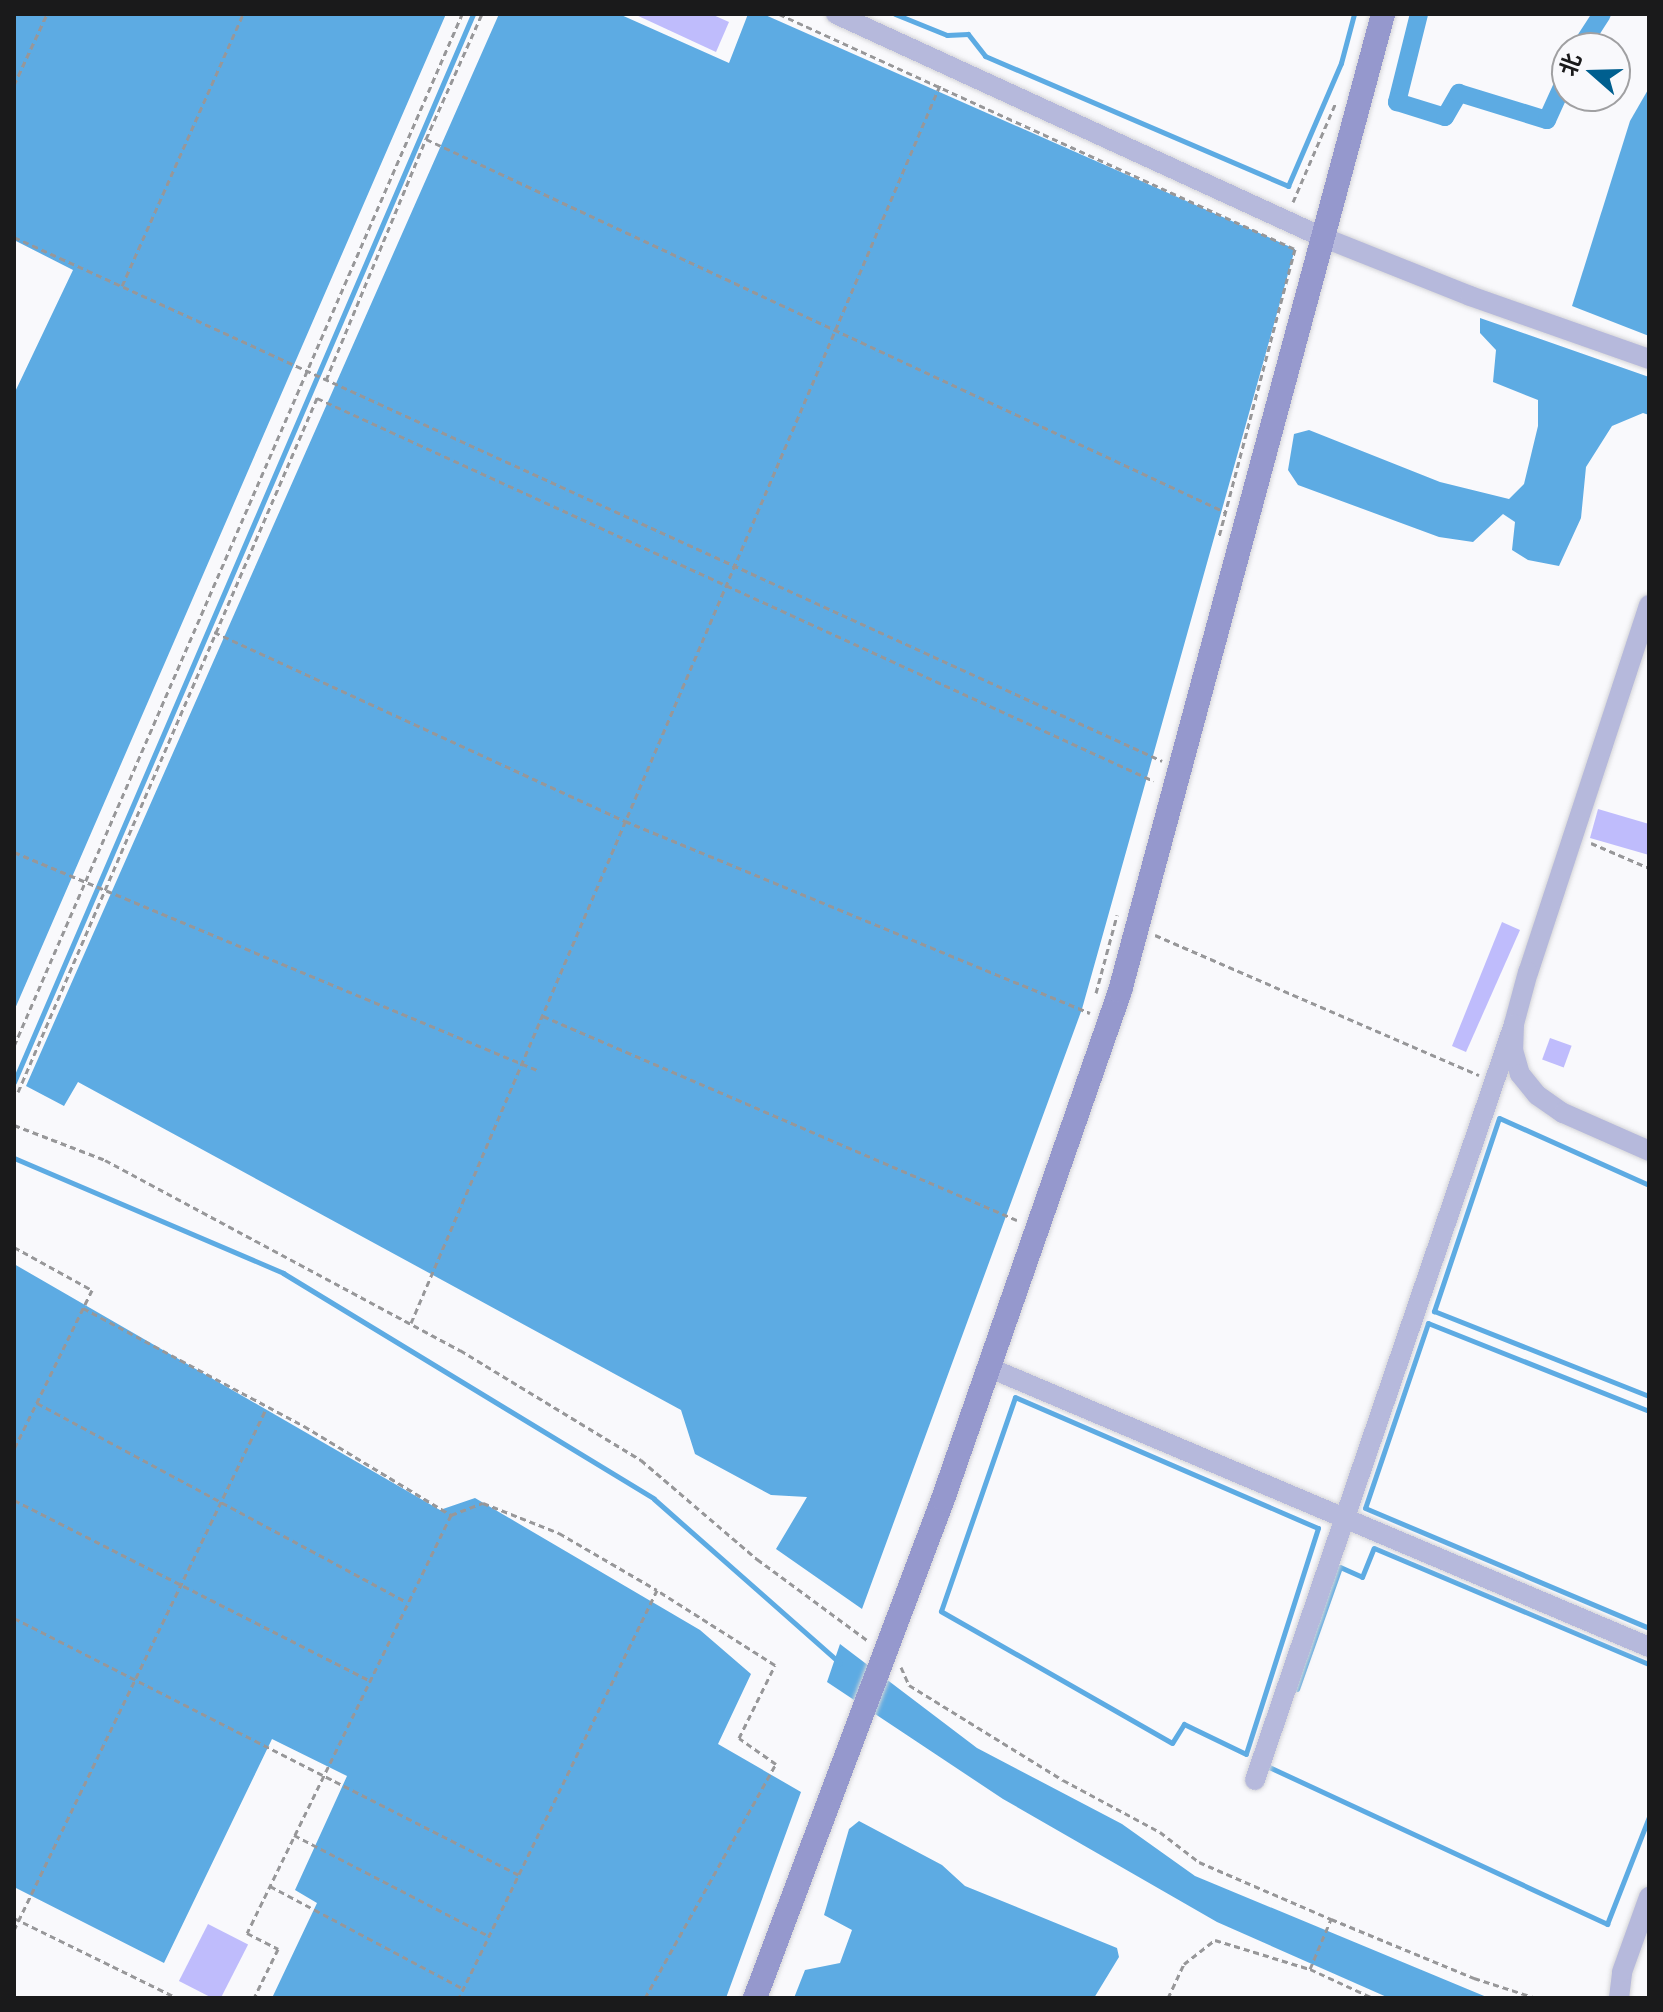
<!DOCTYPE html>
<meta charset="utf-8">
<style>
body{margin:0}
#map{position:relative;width:1663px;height:2012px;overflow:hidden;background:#f9f9fc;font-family:Inter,"Noto Sans SC",sans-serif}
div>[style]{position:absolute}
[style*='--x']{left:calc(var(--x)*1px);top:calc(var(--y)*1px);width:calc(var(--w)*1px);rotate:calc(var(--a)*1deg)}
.water>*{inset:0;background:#5dabe3}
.stream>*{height:5px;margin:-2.5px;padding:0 2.5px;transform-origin:2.5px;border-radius:2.5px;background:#5dabe3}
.canal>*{height:18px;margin:-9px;padding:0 9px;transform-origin:9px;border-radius:9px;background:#5dabe3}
.building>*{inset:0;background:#bfbcfc;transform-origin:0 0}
.path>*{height:3px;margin-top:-1.5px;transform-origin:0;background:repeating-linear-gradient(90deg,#979799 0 6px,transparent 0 10px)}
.roads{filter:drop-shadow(0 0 2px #d5d5d8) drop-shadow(0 0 2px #d5d5d8)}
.tertiary>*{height:20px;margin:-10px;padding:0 10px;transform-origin:10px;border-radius:10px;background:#b6b9dc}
.secondary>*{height:24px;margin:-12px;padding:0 12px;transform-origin:12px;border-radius:12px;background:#9598cd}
span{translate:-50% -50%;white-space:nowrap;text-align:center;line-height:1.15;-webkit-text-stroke:6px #f9f9fc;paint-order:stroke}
.frame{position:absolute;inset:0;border:16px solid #1a1a1b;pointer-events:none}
.north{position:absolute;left:1551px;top:32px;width:80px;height:80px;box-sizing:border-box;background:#f9f9fc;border:2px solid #a0a0a2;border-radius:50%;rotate:290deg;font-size:22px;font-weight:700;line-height:32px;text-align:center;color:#1a1a1b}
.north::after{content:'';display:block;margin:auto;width:28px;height:36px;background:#005f8f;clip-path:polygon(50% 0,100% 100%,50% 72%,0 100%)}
</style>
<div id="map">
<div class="water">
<div style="clip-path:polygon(14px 14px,446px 14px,14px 1011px,14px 394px,73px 270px,14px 240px)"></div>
<div style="clip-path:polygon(499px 14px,619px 14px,729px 63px,748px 14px,763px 14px,1295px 249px,1082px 1009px,862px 1609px,776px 1549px,807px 1497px,771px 1495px,695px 1454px,681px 1410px,78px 1082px,64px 1106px,26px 1086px)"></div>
<div style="clip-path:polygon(1649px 88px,1649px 336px,1572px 306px,1630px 121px)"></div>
<div style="clip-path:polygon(1480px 318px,1649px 377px,1649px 415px,1643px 413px,1612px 426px,1586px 467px,1581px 518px,1559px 566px,1528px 560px,1512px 550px,1515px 522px,1503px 514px,1473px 542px,1439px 537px,1298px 485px,1288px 470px,1294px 434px,1309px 430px,1440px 482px,1509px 499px,1524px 484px,1538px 426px,1538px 400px,1493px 382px,1496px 350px,1480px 333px)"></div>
<div style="clip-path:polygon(14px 1264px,440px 1510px,475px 1498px,700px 1630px,751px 1674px,718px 1744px,801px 1792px,726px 1998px,272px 1998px,317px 1903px,295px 1890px,347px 1776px,272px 1739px,164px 1963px,14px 1887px)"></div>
<div style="clip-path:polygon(840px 1644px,977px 1748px,1122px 1824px,1195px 1876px,1489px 1998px,1389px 1998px,1217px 1922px,1003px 1799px,827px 1682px)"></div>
<div style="clip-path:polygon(859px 1821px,942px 1865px,965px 1886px,1117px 1948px,1119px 1957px,1094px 1998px,794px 1998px,805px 1970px,840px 1963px,852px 1930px,824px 1915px,849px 1829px)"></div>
</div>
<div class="stream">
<div style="--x:895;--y:14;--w:56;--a:22"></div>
<div style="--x:947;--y:35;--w:21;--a:-3"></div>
<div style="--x:968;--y:34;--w:28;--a:52"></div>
<div style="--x:985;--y:56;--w:330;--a:23.2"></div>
<div style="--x:1288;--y:186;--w:134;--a:-66.7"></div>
<div style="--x:1341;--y:63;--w:51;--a:-75.1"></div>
<div style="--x:14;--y:1082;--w:1162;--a:-66.74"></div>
<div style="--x:14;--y:1158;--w:293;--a:23.1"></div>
<div style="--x:283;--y:1273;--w:434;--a:31.3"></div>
<div style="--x:654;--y:1499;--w:248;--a:41.4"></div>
<div style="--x:1649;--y:1185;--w:164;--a:-155.9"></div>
<div style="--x:1499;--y:1118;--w:204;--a:108.6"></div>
<div style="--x:1434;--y:1311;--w:231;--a:21.6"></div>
<div style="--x:1015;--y:1397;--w:330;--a:23.4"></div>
<div style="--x:1318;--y:1528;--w:237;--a:107.7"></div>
<div style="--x:1246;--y:1754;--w:69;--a:-154.2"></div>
<div style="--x:1184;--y:1724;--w:22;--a:122"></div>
<div style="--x:1172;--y:1743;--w:266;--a:-150.3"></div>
<div style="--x:941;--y:1611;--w:226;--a:-70.9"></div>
<div style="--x:1649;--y:1411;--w:238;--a:-158.3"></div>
<div style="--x:1428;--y:1323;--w:195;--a:108.8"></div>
<div style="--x:1365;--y:1508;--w:308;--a:22.9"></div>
<div style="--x:1297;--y:1689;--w:129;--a:-70.6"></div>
<div style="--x:1340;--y:1567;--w:24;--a:24"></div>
<div style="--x:1362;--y:1577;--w:31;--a:-68"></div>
<div style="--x:1374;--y:1548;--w:298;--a:22.9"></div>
<div style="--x:1269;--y:1767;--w:373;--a:24.9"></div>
<div style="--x:1607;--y:1924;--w:115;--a:-68.6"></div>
</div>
<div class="canal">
<div style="--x:1419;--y:14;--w:91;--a:104"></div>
<div style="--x:1397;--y:102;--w:50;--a:17.4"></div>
<div style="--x:1445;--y:117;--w:28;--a:-60"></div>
<div style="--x:1459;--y:93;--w:92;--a:17.1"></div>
<div style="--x:1547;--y:120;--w:48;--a:-65.6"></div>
<div style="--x:1580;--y:48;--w:40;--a:-57.1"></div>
</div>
<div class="building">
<div style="clip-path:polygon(634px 14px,711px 14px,729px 22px,716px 52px)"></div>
<div style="clip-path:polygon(1598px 809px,1649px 824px,1649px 855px,1590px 838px)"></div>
<div style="clip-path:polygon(1502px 922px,1520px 930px,1466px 1052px,1452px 1046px)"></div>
<div style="left:1550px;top:1038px;width:23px;height:23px;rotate:20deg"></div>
<div style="left:208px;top:1924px;width:45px;height:64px;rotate:27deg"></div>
</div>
<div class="path">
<div style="--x:779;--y:14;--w:567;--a:24.49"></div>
<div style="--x:1295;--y:249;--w:298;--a:104.8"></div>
<div style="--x:14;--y:85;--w:78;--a:-65.1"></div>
<div style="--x:426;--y:139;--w:137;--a:-65.9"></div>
<div style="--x:1293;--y:202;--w:109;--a:-66.7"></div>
<div style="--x:14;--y:237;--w:1262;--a:24.53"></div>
<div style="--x:122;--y:286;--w:298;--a:-66"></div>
<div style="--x:326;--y:380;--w:261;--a:-67.5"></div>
<div style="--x:426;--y:139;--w:882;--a:25.02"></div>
<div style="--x:214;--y:632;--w:452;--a:24.7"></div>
<div style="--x:625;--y:821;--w:503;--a:22.44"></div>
<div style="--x:1591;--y:843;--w:63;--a:23.3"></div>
<div style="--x:14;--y:852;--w:567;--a:22.63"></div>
<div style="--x:1155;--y:935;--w:353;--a:23.4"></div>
<div style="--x:1096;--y:993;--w:81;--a:-74.9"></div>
<div style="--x:543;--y:1016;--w:516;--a:23.29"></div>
<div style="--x:14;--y:1046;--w:1125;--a:-66.53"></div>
<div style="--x:18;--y:1092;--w:756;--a:-66.69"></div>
<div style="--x:317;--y:398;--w:920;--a:24.59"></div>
<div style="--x:14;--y:1125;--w:97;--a:21"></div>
<div style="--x:105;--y:1160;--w:403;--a:28.2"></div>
<div style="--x:460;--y:1350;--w:212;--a:31.3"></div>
<div style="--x:641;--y:1460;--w:153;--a:40.5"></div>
<div style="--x:757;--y:1559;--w:137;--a:36.4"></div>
<div style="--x:14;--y:1247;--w:89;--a:28.9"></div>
<div style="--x:92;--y:1290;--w:177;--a:116.1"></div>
<div style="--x:83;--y:1308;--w:251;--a:28.1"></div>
<div style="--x:304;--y:1426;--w:172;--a:31.2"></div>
<div style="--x:451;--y:1515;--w:465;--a:116"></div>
<div style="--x:247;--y:1933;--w:35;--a:27"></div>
<div style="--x:278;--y:1949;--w:55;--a:116.1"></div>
<div style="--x:411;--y:1323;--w:1349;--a:-66.86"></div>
<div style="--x:37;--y:1403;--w:420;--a:28.3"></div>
<div style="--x:14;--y:1500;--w:398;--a:26.9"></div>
<div style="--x:451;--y:1515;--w:34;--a:-21"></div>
<div style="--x:483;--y:1503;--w:82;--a:21.5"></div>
<div style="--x:559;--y:1533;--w:113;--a:30.2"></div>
<div style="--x:657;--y:1590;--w:454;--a:115.9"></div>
<div style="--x:14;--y:1618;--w:567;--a:26.97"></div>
<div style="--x:901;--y:1667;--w:20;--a:66"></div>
<div style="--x:909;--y:1685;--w:181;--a:31.7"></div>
<div style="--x:1063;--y:1780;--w:110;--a:28.2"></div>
<div style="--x:1160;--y:1832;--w:49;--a:37.6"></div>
<div style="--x:1199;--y:1862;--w:144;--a:23.4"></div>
<div style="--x:294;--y:1835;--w:220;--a:27.4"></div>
<div style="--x:270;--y:1886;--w:220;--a:28"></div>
<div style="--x:14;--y:1918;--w:182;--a:26.1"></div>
<div style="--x:14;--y:1930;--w:579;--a:-64.19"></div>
<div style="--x:1310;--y:1969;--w:54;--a:-67.2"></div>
<div style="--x:1331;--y:1919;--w:155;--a:22.4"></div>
<div style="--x:1474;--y:1978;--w:65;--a:17.9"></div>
<div style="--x:645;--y:1998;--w:268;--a:-60.8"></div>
<div style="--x:776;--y:1764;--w:45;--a:-144.9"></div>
<div style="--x:739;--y:1738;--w:81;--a:-63.7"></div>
<div style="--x:775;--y:1665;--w:140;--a:-147.6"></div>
<div style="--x:1168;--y:1998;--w:38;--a:-65"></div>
<div style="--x:1184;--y:1964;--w:39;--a:-38"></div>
<div style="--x:1215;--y:1940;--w:99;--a:17"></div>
<div style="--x:1310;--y:1969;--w:69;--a:24.7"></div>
</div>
<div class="roads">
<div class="tertiary">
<div style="--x:836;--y:14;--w:535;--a:24.65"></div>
<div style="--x:1322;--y:237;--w:159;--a:21.7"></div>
<div style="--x:1470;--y:296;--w:190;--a:19.4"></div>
<div style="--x:1649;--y:605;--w:386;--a:108.2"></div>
<div style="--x:1528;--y:972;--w:54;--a:105.1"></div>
<div style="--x:1514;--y:1024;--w:26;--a:92"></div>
<div style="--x:1513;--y:1050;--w:25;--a:74"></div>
<div style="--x:1520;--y:1074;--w:27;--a:51"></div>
<div style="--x:1537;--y:1095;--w:32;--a:35"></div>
<div style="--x:1563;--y:1113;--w:94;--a:23.8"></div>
<div style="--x:990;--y:1368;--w:716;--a:22.95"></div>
<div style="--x:1255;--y:1780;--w:799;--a:-71.09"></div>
<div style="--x:1619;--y:1998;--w:26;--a:-83"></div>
<div style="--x:1622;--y:1972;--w:80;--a:-70.2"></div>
</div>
<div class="secondary">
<div style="--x:755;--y:1998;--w:533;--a:-69.36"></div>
<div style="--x:943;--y:1499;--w:538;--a:-70.79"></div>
<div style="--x:1120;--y:991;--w:1012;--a:-74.93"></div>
</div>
</div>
<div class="frame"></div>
<div class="north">北</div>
</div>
